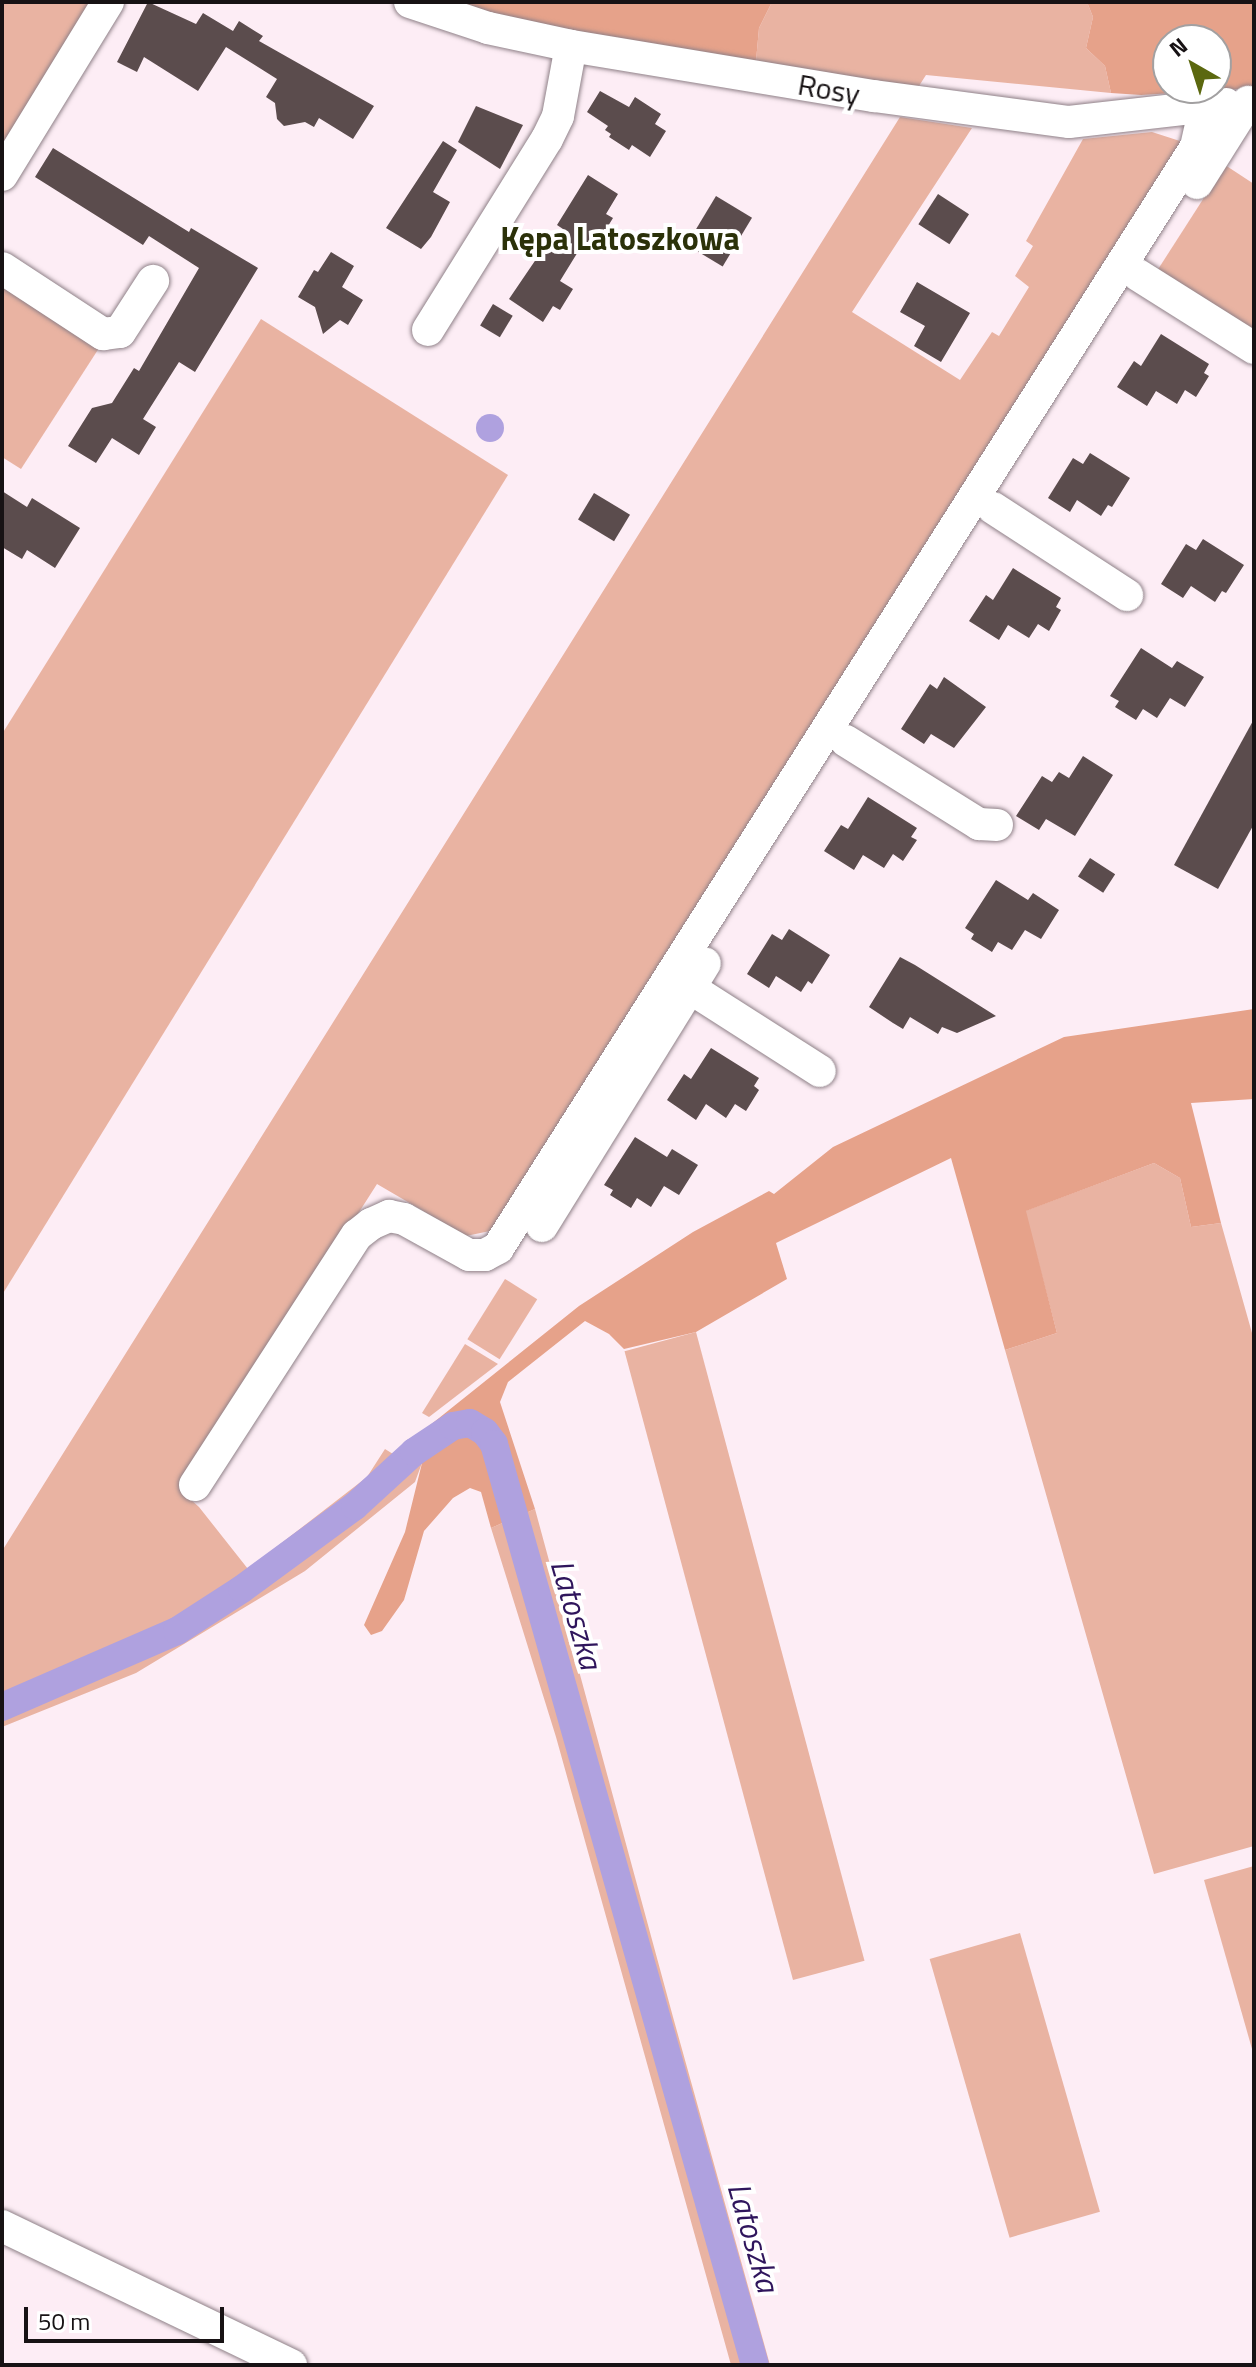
<!DOCTYPE html>
<meta charset="utf-8">
<style>
body{margin:0}
#map{position:relative;width:1256px;height:2367px;overflow:hidden;background:#fdedf5;font-family:"Titillium Web",sans-serif}
div>[style]{position:absolute}
[style*='--x']{left:calc(var(--x)*1px);top:calc(var(--y)*1px);width:calc(var(--w)*1px);rotate:calc(var(--a)*1deg)}
.green>*{inset:0;background:#e9b3a2;transform-origin:0 0}
.forest>*{inset:0;background:#e6a28a}
.water>*{inset:0;background:#afa1df}
.round{border-radius:50%}
.canal>*{height:28px;margin:-14px;padding:0 14px;transform-origin:14px;border-radius:14px;background:#afa1df}
.building>*{inset:0;background:#5b4c4d;transform-origin:0 0}
.roads{filter:drop-shadow(0 0 2px #8f8188) drop-shadow(0 0 2px #8f8188)}
.minor>*{height:32px;margin:-16px;padding:0 16px;transform-origin:16px;border-radius:16px;background:#fff}
span{translate:-50% -50%;white-space:nowrap;text-align:center;line-height:1.15;-webkit-text-stroke:8px #fff;paint-order:stroke}
.street-label{font-size:30px;color:#171214}
.neighbourhood-label{font-size:32px;color:#2b3109;font-weight:700}
.water-label{font-size:32px;color:#2f155c;font-style:italic}
.frame{position:absolute;inset:0;border:4px solid #171214;pointer-events:none}
.north{position:absolute;left:1152px;top:24px;width:80px;height:80px;box-sizing:border-box;background:#fff;border:2px solid #a2a0a1;border-radius:50%;rotate:321deg;font-size:22px;font-weight:700;line-height:32px;text-align:center;color:#171214}
.north::after{content:'';display:block;margin:auto;width:28px;height:36px;background:#5b680f;clip-path:polygon(50% 0,100% 100%,50% 72%,0 100%)}
.scale{position:absolute;left:24px;top:2307px;width:200px;height:36px;box-sizing:border-box;border:4px solid #171214;border-top:0;padding-left:10px;font-size:24px;line-height:28px;white-space:nowrap;color:#171214;-webkit-text-stroke:6px #fff;paint-order:stroke}
</style>
<div id="map">
<div class="green">
<div style="clip-path:polygon(2px 2px,100px 2px,2px 153px)"></div>
<div style="clip-path:polygon(772px 2px,1087px 2px,1093px 17px,1086px 48px,1105px 66px,1111px 93px,926px 75px,917px 89px,756px 61px,759px 28px)"></div>
<div style="clip-path:polygon(900px 117px,972px 128px,852px 312px,960px 380px,992px 332px,999px 336px,1029px 287px,1015px 276px,1033px 246px,1026px 241px,1083px 139px,1152px 132px,1183px 142px,490px 1231px,466px 1236px,377px 1184px,181px 1491px,199px 1507px,248px 1569px,367px 1477px,385px 1449px,393px 1454px,414px 1438px,422px 1463px,415px 1482px,305px 1571px,136px 1673px,2px 1727px,2px 1551px)"></div>
<div style="clip-path:polygon(1225px 165px,1254px 184px,1254px 336px,1155px 274px)"></div>
<div style="clip-path:polygon(2px 278px,101px 345px,21px 469px,2px 457px)"></div>
<div style="clip-path:polygon(261px 319px,508px 475px,2px 1295px,2px 734px)"></div>
<div style="clip-path:polygon(1154px 1163px,1180px 1178px,1191px 1227px,1221px 1223px,1254px 1340px,1254px 1846px,1154px 1874px,1005px 1350px,1057px 1333px,1025px 1211px)"></div>
<div style="left:505px;top:1279px;width:38px;height:71px;rotate:32deg"></div>
<div style="left:696px;top:1332px;width:651px;height:74px;rotate:75deg"></div>
<div style="clip-path:polygon(465px 1344px,498px 1364px,429px 1417px,422px 1413px)"></div>
<div style="clip-path:polygon(535px 1509px,673px 2017px,770px 2365px,731px 2365px,556px 1737px,491px 1528px)"></div>
<div style="clip-path:polygon(1254px 1866px,1254px 2056px,1204px 1880px)"></div>
<div style="left:1020px;top:1933px;width:290px;height:94px;rotate:74deg"></div>
</div>
<div class="forest">
<div style="clip-path:polygon(447px 2px,772px 2px,759px 28px,756px 61px,507px 21px)"></div>
<div style="clip-path:polygon(evenodd,1087px 2px,1254px 2px,1254px 88px,1141px 95px,1111px 93px,1105px 66px,1086px 48px,1093px 17px,1087px 2px,1168px 40px,1216px 40px,1216px 88px,1168px 88px,1168px 40px)"></div>
<div style="clip-path:polygon(1254px 1009px,1254px 1099px,1191px 1103px,1221px 1223px,1191px 1227px,1180px 1178px,1154px 1163px,1026px 1211px,1057px 1333px,1005px 1350px,951px 1158px,776px 1243px,787px 1279px,696px 1332px,624px 1349px,609px 1334px,585px 1321px,508px 1382px,500px 1402px,535px 1509px,491px 1528px,481px 1492px,470px 1488px,453px 1498px,424px 1531px,404px 1600px,382px 1631px,371px 1635px,364px 1625px,405px 1532px,422px 1463px,414px 1438px,579px 1306px,693px 1232px,769px 1191px,774px 1194px,833px 1147px,1064px 1037px)"></div>
</div>
<div class="water">
<div class="round" style="left:476px;top:414px;width:28px;height:28px"></div>
</div>
<div class="canal">
<div style="--x:2;--y:1707;--w:191;--a:-23.5"></div>
<div style="--x:177;--y:1631;--w:77;--a:-32.9"></div>
<div style="--x:242;--y:1589;--w:140;--a:-36.3"></div>
<div style="--x:355;--y:1506;--w:80;--a:-42.5"></div>
<div style="--x:414;--y:1452;--w:47;--a:-33.7"></div>
<div style="--x:453;--y:1426;--w:17;--a:-10"></div>
<div style="--x:470;--y:1423;--w:17;--a:31"></div>
<div style="--x:485;--y:1432;--w:15;--a:53"></div>
<div style="--x:494;--y:1444;--w:957;--a:74.18"></div>
</div>
<div class="building">
<div style="clip-path:polygon(148px 2px,196px 24px,203px 13px,233px 31px,239px 21px,263px 36px,259px 41px,374px 106px,353px 139px,319px 118px,314px 127px,305px 122px,284px 126px,277px 119px,275px 103px,266px 97px,277px 79px,226px 47px,198px 91px,144px 57px,137px 72px,117px 62px)"></div>
<div style="clip-path:polygon(600px 91px,629px 107px,635px 97px,661px 114px,655px 124px,666px 131px,650px 157px,632px 145px,629px 150px,609px 137px,611px 134px,605px 130px,608px 126px,587px 112px)"></div>
<div style="clip-path:polygon(476px 106px,523px 125px,500px 169px,458px 142px)"></div>
<div style="clip-path:polygon(443px 141px,457px 150px,433px 192px,450px 202px,431px 237px,421px 249px,386px 228px)"></div>
<div style="clip-path:polygon(53px 148px,189px 232px,191px 228px,258px 268px,195px 372px,179px 362px,143px 419px,156px 427px,139px 455px,112px 438px,96px 463px,68px 446px,92px 408px,112px 403px,134px 368px,139px 371px,199px 268px,149px 236px,143px 245px,35px 177px)"></div>
<div style="clip-path:polygon(588px 175px,618px 194px,606px 214px,613px 218px,602px 236px,595px 231px,587px 244px,584px 242px,560px 281px,573px 289px,560px 310px,553px 306px,543px 322px,509px 299px,543px 249px,566px 231px,557px 225px)"></div>
<div style="left:938px;top:194px;width:37px;height:36px;rotate:33deg"></div>
<div style="left:716px;top:196px;width:42px;height:57px;rotate:31deg"></div>
<div style="clip-path:polygon(331px 252px,354px 266px,342px 287px,363px 300px,348px 325px,340px 320px,323px 334px,315px 307px,298px 297px,314px 270px,318px 272px)"></div>
<div style="clip-path:polygon(917px 282px,970px 313px,941px 362px,914px 346px,925px 326px,900px 312px)"></div>
<div style="left:493px;top:304px;width:23px;height:25px;rotate:31deg"></div>
<div style="clip-path:polygon(1161px 334px,1209px 364px,1204px 373px,1209px 376px,1196px 397px,1185px 390px,1177px 404px,1156px 391px,1147px 406px,1117px 387px,1134px 361px,1141px 366px)"></div>
<div style="clip-path:polygon(1090px 453px,1130px 478px,1112px 507px,1108px 505px,1101px 516px,1077px 500px,1070px 512px,1048px 498px,1073px 458px,1083px 464px)"></div>
<div style="clip-path:polygon(2px 491px,27px 507px,32px 498px,80px 528px,55px 568px,27px 550px,22px 559px,2px 547px)"></div>
<div style="left:594px;top:493px;width:42px;height:31px;rotate:31deg"></div>
<div style="clip-path:polygon(1203px 539px,1244px 565px,1226px 593px,1222px 591px,1215px 602px,1191px 586px,1183px 598px,1161px 584px,1186px 544px,1196px 550px)"></div>
<div style="clip-path:polygon(1013px 568px,1061px 598px,1056px 607px,1061px 610px,1049px 631px,1038px 624px,1029px 638px,1008px 625px,999px 640px,969px 621px,986px 595px,993px 600px)"></div>
<div style="clip-path:polygon(1141px 648px,1172px 668px,1177px 661px,1204px 677px,1185px 707px,1170px 698px,1157px 718px,1143px 709px,1136px 720px,1115px 707px,1119px 701px,1110px 696px)"></div>
<div style="clip-path:polygon(944px 677px,986px 707px,954px 748px,931px 734px,924px 744px,901px 729px,930px 684px,937px 689px)"></div>
<div style="clip-path:polygon(1254px 719px,1254px 824px,1218px 889px,1174px 865px)"></div>
<div style="clip-path:polygon(1083px 756px,1113px 775px,1075px 836px,1046px 819px,1039px 830px,1016px 816px,1042px 776px,1052px 782px,1059px 772px,1069px 778px)"></div>
<div style="clip-path:polygon(868px 797px,917px 828px,911px 837px,917px 840px,903px 861px,893px 854px,884px 868px,863px 855px,854px 870px,824px 851px,841px 825px,848px 829px)"></div>
<div style="left:1090px;top:858px;width:30px;height:22px;rotate:33deg"></div>
<div style="clip-path:polygon(996px 880px,1028px 900px,1033px 893px,1059px 910px,1041px 939px,1025px 930px,1012px 950px,998px 942px,992px 952px,971px 939px,974px 934px,965px 928px)"></div>
<div style="clip-path:polygon(789px 929px,830px 955px,812px 984px,808px 981px,801px 992px,776px 976px,769px 988px,747px 974px,772px 934px,782px 940px)"></div>
<div style="clip-path:polygon(900px 957px,915px 965px,996px 1016px,957px 1033px,942px 1027px,938px 1034px,910px 1017px,903px 1029px,893px 1023px,869px 1007px)"></div>
<div style="clip-path:polygon(711px 1048px,759px 1078px,754px 1086px,759px 1090px,746px 1111px,735px 1104px,726px 1118px,706px 1104px,696px 1120px,667px 1100px,684px 1074px,691px 1079px)"></div>
<div style="clip-path:polygon(635px 1137px,667px 1157px,672px 1149px,698px 1165px,679px 1195px,664px 1186px,651px 1207px,637px 1198px,631px 1208px,610px 1195px,613px 1190px,604px 1185px)"></div>
</div>
<div class="roads">
<div class="minor">
<div style="--x:410;--y:2;--w:82;--a:18.4"></div>
<div style="--x:488;--y:28;--w:85;--a:12.2"></div>
<div style="--x:571;--y:46;--w:307;--a:9.4"></div>
<div style="--x:874;--y:96;--w:197;--a:7.6"></div>
<div style="--x:1069;--y:122;--w:158;--a:-6.5"></div>
<div style="--x:2;--y:175;--w:203;--a:-58.5"></div>
<div style="--x:1197;--y:183;--w:96;--a:-57.8"></div>
<div style="--x:2;--y:268;--w:121;--a:33.2"></div>
<div style="--x:103;--y:334;--w:17;--a:-7"></div>
<div style="--x:120;--y:332;--w:61;--a:-57.1"></div>
<div style="--x:1138;--y:275;--w:137;--a:32.2"></div>
<div style="--x:428;--y:330;--w:225;--a:-58.1"></div>
<div style="--x:547;--y:139;--w:25;--a:-64"></div>
<div style="--x:558;--y:116;--w:71;--a:-79.5"></div>
<div style="--x:993;--y:508;--w:160;--a:33"></div>
<div style="--x:846;--y:741;--w:157;--a:32"></div>
<div style="--x:979;--y:824;--w:18;--a:3"></div>
<div style="--x:690;--y:988;--w:154;--a:32.6"></div>
<div style="--x:542;--y:1226;--w:309;--a:-58.2"></div>
<div style="--x:195;--y:1485;--w:298;--a:-57.1"></div>
<div style="--x:357;--y:1235;--w:18;--a:-38"></div>
<div style="--x:371;--y:1224;--w:20;--a:-24"></div>
<div style="--x:389;--y:1216;--w:15;--a:11"></div>
<div style="--x:404;--y:1219;--w:74;--a:29"></div>
<div style="--x:469;--y:1255;--w:16;--a:0"></div>
<div style="--x:485;--y:1255;--w:15;--a:-28"></div>
<div style="--x:498;--y:1248;--w:1304;--a:-57.63"></div>
<div style="--x:1196;--y:147;--w:41;--a:-77.3"></div>
<div style="--x:2;--y:2226;--w:321;--a:25.7"></div>
</div>
</div>
<div class="street-label">
<span style="left:829px;top:89px;rotate:10deg">Rosy</span>
</div>
<div class="neighbourhood-label">
<span style="left:620px;top:238px">Kępa Latoszkowa</span>
</div>
<div class="water-label">
<span style="left:577px;top:1614px;rotate:74deg">Latoszka</span>
<span style="left:754px;top:2237px;rotate:74deg">Latoszka</span>
</div>
<div class="frame"></div>
<div class="north">N</div>
<div class="scale">50 m</div>
</div>
